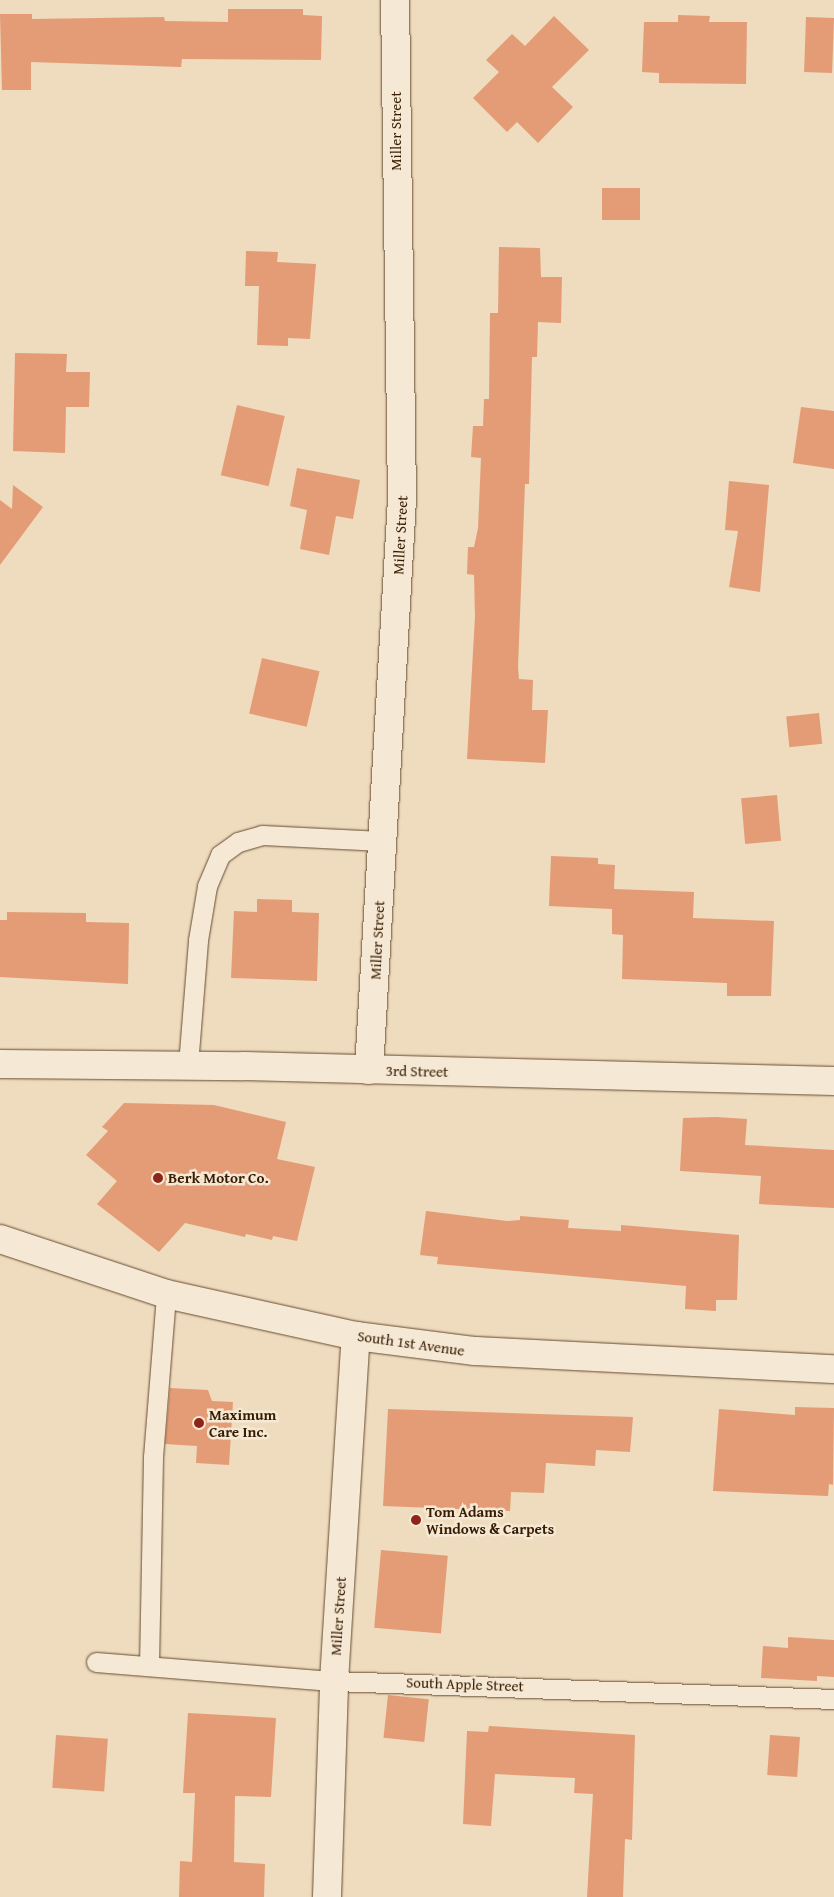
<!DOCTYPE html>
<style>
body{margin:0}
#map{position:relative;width:834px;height:1897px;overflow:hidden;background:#efdbbd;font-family:"Gentium Book Plus",serif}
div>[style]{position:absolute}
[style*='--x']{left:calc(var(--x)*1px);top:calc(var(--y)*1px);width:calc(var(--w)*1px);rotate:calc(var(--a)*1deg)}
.building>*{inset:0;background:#e39c76;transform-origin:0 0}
.roads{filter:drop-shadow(0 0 1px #654c30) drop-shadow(0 0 1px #654c30)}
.lane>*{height:19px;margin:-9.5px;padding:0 9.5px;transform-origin:9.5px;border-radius:9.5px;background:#f5e8d4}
.street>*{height:28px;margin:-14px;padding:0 14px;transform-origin:14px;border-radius:14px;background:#f5e8d4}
.secondary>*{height:28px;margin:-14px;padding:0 14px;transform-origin:14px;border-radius:14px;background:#f5e8d4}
.dots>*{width:14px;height:14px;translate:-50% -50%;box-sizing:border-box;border:2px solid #f5e8d4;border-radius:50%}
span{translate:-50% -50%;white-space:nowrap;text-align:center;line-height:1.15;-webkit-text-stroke:5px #f5e8d4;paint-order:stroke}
.street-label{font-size:15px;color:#371c01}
.poi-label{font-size:15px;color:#371c01;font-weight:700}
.left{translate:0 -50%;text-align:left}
</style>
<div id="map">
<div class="building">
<div style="clip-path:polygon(228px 9px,303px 9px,303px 15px,322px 16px,321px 60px,182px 59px,181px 67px,31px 62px,31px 90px,2px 90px,0 14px,32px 14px,32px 19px,164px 17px,165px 21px,228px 22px)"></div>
<div style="clip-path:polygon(678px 15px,710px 16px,709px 22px,747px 22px,746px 84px,659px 83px,659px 73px,642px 72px,644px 22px,678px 22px)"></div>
<div style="clip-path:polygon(554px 16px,589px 50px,552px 87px,573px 107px,538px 143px,517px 122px,507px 132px,473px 98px,499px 72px,486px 60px,512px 34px,525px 46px)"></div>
<div style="left:806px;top:17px;width:28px;height:55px;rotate:2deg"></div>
<div style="left:602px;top:188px;width:38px;height:32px"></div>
<div style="clip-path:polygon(499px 247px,540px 248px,541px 277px,562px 277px,561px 323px,538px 322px,537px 357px,532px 357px,529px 484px,525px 484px,518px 667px,519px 679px,533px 680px,532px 710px,548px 710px,545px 763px,467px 759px,475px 616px,474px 575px,467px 574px,468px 547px,474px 547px,478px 528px,481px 458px,471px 457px,473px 426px,483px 426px,484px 399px,489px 399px,490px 313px,498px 313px)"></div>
<div style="clip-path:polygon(246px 251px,278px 252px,277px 262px,316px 264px,310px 339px,288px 338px,288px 346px,257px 345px,259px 286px,245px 286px)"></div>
<div style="clip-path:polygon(15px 353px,67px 354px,66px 372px,90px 372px,89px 407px,66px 407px,65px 453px,13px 451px)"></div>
<div style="left:237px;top:405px;width:49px;height:72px;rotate:13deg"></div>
<div style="clip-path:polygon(801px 407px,834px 411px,834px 469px,793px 463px)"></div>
<div style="clip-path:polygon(297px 468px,360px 480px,353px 519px,336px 516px,329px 555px,300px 549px,307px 510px,290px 506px)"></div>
<div style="clip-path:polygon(729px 481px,769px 485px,760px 592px,729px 587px,738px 531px,725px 530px)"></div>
<div style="clip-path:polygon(13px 485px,43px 507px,0 565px,0 500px,12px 509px)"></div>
<div style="left:262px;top:658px;width:59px;height:57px;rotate:13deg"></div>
<div style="left:819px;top:713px;width:31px;height:33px;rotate:84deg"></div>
<div style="left:777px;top:795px;width:46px;height:36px;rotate:85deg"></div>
<div style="clip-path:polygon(551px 856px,598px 858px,598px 864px,615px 865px,614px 889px,694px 892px,693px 918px,774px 921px,771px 996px,727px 996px,727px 983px,622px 979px,623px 935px,612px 934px,612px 909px,549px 906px)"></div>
<div style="clip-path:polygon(257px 899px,292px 900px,292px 912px,319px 913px,317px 981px,231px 978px,234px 911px,257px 912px)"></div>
<div style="clip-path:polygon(7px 912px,86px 913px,86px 922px,129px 923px,128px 984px,0 977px,0 920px,7px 920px)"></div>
<div style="clip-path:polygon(124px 1103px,214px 1105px,286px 1122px,277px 1159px,315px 1167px,297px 1241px,273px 1236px,272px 1240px,246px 1234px,245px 1237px,185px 1223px,159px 1252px,97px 1204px,117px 1181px,86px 1155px,108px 1131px,102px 1127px)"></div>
<div style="clip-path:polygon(716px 1117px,747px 1119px,745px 1145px,834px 1150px,834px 1208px,759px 1204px,761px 1176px,680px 1171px,683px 1118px)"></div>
<div style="clip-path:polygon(426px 1211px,507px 1221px,520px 1220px,520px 1216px,569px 1220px,568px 1228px,621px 1231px,621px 1225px,739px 1235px,737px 1300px,716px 1300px,716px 1311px,685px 1309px,686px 1286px,437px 1264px,438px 1257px,420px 1255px)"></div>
<div style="clip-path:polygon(170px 1388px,208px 1390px,212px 1401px,233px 1402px,229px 1465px,196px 1463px,197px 1446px,165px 1444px)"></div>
<div style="clip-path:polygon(795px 1407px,834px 1408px,833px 1485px,829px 1484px,828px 1496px,713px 1491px,719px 1409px,795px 1415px)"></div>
<div style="clip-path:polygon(388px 1409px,633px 1417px,630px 1452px,596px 1450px,595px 1466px,546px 1463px,544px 1493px,511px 1492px,510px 1511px,383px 1506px)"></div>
<div style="left:381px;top:1550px;width:67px;height:78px;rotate:5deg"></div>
<div style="clip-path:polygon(788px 1637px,834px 1640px,834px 1677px,817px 1676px,817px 1681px,761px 1678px,763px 1646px,788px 1648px)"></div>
<div style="left:388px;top:1695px;width:41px;height:43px;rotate:6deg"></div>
<div style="clip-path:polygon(188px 1713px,276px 1718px,271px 1797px,235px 1796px,234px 1862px,265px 1864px,264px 1897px,179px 1897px,180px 1861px,192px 1862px,195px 1793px,183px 1793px)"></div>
<div style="clip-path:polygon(489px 1726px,635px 1735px,632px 1840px,625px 1839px,623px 1897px,587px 1897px,593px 1794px,574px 1793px,575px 1778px,495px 1774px,491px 1826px,463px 1824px,467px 1731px,488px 1732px)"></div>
<div style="left:56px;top:1735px;width:52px;height:53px;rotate:4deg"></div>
<div style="left:770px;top:1735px;width:30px;height:40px;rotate:4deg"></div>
</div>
<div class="roads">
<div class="lane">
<div style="--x:188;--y:1065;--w:125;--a:-85.4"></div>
<div style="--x:198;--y:940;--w:55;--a:-80.5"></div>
<div style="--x:207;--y:886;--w:34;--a:-67"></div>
<div style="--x:220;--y:855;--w:22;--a:-36"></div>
<div style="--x:238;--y:842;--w:25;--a:-16"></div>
<div style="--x:262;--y:835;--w:120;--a:2.9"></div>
<div style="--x:96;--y:1662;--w:239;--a:4.6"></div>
<div style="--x:334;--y:1681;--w:500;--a:2.06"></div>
<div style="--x:149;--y:1666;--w:209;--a:-88.9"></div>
<div style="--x:153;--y:1457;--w:164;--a:-85.4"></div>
</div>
<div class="street">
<div style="--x:0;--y:1064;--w:244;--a:0.5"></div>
<div style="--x:244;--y:1066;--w:590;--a:1.46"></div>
<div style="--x:369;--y:1070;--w:572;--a:-86.69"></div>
<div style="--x:402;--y:499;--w:499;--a:-90.8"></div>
<div style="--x:327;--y:1897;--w:216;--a:-88.1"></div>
<div style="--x:334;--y:1681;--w:346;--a:-86.4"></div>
</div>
<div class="secondary">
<div style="--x:0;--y:1239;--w:175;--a:18.3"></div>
<div style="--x:166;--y:1294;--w:195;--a:12.5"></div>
<div style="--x:356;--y:1336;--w:120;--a:7.2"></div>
<div style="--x:475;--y:1351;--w:359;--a:2.9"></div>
</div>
</div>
<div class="dots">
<div style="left:158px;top:1178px;background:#8f2418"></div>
<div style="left:199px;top:1423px;background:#8f2418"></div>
<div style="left:416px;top:1520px;background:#8f2418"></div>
</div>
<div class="street-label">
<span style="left:396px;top:131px;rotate:-90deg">Miller Street</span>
<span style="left:400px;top:535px;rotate:-87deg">Miller Street</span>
<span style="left:377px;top:940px;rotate:-87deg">Miller Street</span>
<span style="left:417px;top:1071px;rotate:1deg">3rd Street</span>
<span style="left:411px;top:1343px;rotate:8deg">South 1st Avenue</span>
<span style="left:338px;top:1616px;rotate:-86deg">Miller Street</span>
<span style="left:465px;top:1684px;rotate:2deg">South Apple Street</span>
</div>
<div class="poi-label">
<span class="left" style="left:168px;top:1178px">Berk Motor Co.</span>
<span class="left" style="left:209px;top:1423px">Maximum<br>Care Inc.</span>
<span class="left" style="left:426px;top:1520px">Tom Adams<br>Windows &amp; Carpets</span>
</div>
</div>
